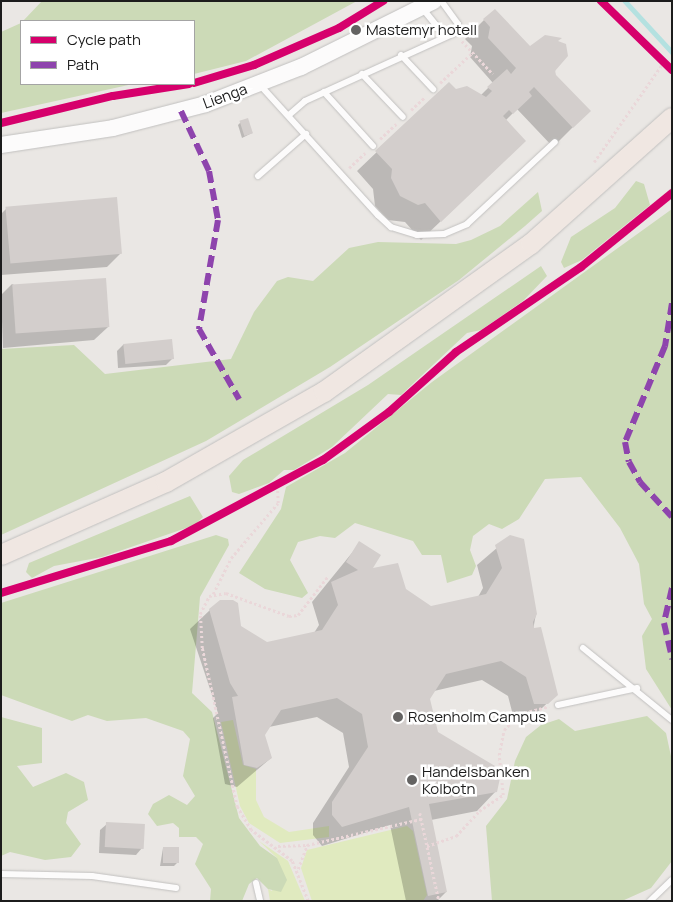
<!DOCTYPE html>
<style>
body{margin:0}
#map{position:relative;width:673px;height:902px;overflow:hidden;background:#eae7e4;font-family:Manrope,sans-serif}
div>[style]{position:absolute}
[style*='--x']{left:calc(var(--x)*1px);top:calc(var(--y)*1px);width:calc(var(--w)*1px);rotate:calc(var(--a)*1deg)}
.grass>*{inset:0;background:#e0eabf}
.forest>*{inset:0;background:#ccdab7}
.shadow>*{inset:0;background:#0003}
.stream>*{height:4.5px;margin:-2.25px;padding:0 2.25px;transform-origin:2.25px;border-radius:2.25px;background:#b4e1e0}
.building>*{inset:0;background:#d3cecc;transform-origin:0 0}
.path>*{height:2.5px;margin-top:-1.25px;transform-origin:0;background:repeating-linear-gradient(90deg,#ead7d9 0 2.5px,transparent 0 5px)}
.roads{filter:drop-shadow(0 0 1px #c1c0bf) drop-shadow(0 0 1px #c1c0bf)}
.service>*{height:6px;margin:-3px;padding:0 3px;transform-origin:3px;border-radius:3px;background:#fcfbfb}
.tertiary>*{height:16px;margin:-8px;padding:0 8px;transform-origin:8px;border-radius:8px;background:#fcfbfb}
.primary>*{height:20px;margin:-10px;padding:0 10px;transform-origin:10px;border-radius:10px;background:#f0e7e2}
.quiet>*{height:6px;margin-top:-3px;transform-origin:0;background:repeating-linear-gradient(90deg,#8e44ad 0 12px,transparent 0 18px)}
.cycleway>*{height:8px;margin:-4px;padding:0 4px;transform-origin:4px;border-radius:4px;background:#d6006c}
.dots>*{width:14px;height:14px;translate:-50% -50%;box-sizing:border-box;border:2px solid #fff;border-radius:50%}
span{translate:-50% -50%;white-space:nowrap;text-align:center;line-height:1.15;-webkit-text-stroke:5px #fff;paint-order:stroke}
.poi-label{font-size:15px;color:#1c1c1c}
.left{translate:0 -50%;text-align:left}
.street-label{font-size:15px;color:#1c1c1c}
.frame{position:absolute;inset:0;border:2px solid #1c1c1c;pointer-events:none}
.legend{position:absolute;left:20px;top:20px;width:175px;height:65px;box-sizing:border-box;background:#fff;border:1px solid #a4a4a4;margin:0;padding:6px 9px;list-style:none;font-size:15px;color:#1c1c1c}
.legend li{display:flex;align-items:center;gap:10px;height:25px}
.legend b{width:25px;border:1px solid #a4a4a4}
</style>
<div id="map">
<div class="grass">
<div style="clip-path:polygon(233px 720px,243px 765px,256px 769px,256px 800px,264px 817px,289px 832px,329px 826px,329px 837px,280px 843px,249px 823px,240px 806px,221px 722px)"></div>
<div style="clip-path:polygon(407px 826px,413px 831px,427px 895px,423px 901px,312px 901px,301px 868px,307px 850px)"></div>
<div style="clip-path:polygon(259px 841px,288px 861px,305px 901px,270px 901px,268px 889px,272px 891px,277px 858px)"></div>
</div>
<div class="forest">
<div style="clip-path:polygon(42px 1px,357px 1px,246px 61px,194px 74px,194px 21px,23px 21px)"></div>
<div style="clip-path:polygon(21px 23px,21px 84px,133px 84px,1px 113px,1px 32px)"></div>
<div style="clip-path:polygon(636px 181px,644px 184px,650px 205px,582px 260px,564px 268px,561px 262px,571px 237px,615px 208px)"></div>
<div style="clip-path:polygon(538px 192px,542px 211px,525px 226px,459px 280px,330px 367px,206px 441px,1px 535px,1px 349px,74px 345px,105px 374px,231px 359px,254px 312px,277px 281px,288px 277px,313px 281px,349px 248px,378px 242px,456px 244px,471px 240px,500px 226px)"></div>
<div style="clip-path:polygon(672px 209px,672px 710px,646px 669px,642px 636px,652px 619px,644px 604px,639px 564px,620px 528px,581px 477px,545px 479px,519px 519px,502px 529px,489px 524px,473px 536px,470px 550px,476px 566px,472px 575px,447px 583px,441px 555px,422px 555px,413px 541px,355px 523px,335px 538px,320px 536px,298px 542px,290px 560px,308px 593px,302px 598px,265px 589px,239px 573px,281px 509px,286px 487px,345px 453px,432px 382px)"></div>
<div style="clip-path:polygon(541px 266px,547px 276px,523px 301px,481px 330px,467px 333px,401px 395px,388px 394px,332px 447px,294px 470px,284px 470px,269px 483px,239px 494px,232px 492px,229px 476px,243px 460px,368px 385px)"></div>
<div style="clip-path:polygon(190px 496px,203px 517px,195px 525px,102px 557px,54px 566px,32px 578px,26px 572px,29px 563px)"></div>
<div style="clip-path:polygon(216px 535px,228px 539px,229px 545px,200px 597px,192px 693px,212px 712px,239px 818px,260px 846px,277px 858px,287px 880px,281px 892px,268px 889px,257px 878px,249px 884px,242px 901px,210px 901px,211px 889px,195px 864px,203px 844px,196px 837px,179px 837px,179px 828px,173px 823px,157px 826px,148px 814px,153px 804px,169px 795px,187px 805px,195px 796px,183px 776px,190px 739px,183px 731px,146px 718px,107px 721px,88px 715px,72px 721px,1px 695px,1px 603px)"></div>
<div style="clip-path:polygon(647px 716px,666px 733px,672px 761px,672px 861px,651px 888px,622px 901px,492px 901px,486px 826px,507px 799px,515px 761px,526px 737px,541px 725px,559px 719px,575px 731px)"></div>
<div style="clip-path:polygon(1px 717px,42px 728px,42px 763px,17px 766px,33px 787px,66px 773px,84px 782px,88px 800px,68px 812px,66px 823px,81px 844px,71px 857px,45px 860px,10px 852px,1px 856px)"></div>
</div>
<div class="shadow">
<div style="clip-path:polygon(484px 20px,530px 48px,556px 42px,555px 75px,589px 111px,553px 147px,517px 109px,506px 120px,505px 160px,421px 240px,405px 222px,388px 220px,375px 206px,373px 189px,357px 171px,449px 83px,456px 90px,481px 95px,493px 83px,470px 57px,472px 46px,465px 39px)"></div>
<div style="clip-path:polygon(241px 122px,252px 133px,242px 138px,238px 125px)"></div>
<div style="clip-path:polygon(6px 209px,121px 253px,107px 267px,1px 275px,1px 214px)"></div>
<div style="clip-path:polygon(12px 284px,108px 327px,94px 340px,3px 348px,1px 295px)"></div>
<div style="clip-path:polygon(124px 344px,173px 358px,166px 365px,118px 368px,117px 351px)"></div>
<div style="clip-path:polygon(511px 536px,523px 540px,536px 614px,533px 630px,557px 694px,527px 722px,515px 723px,508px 696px,482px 680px,434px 691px,429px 699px,437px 733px,496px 791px,477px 811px,431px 820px,446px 892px,437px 901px,406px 901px,390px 825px,322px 846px,313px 835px,313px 823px,349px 767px,343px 733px,317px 717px,269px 727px,264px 735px,271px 758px,237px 787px,225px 784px,213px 718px,218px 713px,190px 629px,210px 610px,267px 644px,314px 633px,319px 625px,312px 602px,360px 543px,371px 569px,430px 607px,478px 597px,483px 588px,477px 565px)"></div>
<div style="clip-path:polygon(107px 824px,142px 848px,136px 855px,99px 853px,100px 830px)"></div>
<div style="clip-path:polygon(163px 848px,177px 863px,174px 866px,160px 866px)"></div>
</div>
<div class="stream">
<div style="--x:625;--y:1;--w:69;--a:47.3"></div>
</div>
<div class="building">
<div style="clip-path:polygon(495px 9px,530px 46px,545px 35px,562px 38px,558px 41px,566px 44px,568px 56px,555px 71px,556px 75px,591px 111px,573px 128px,534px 87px,529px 92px,532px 96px,513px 114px,509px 110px,503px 116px,526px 141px,441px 222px,425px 203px,418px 205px,400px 196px,391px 178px,392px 169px,375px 151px,449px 82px,456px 89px,467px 86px,486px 97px,492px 91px,487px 87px,507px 69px,511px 74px,516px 68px,488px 38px,490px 27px,483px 19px)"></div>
<div style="left:248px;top:118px;width:16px;height:9px;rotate:72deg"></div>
<div style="left:117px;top:197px;width:57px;height:112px;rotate:85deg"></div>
<div style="left:106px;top:278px;width:49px;height:94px;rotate:86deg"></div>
<div style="left:172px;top:339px;width:20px;height:49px;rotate:84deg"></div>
<div style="clip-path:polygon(510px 535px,524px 539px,537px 614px,533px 622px,534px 628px,541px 627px,558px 695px,548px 704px,534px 704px,526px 677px,501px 661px,446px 674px,430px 699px,438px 732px,495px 766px,500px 778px,497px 792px,429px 804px,447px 892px,428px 896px,409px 807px,342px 827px,332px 815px,332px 802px,368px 747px,362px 714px,337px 698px,281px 710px,265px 735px,272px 758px,257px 768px,244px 765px,232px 697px,238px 696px,230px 683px,209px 609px,220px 600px,233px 600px,238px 603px,241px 626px,267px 642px,322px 630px,338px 605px,331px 582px,358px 570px,346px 562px,359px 541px,381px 555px,373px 568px,398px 563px,406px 589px,431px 606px,486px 594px,502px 568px,495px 545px)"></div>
<div style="left:106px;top:822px;width:39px;height:25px;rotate:3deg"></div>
<div style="left:163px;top:847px;width:16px;height:16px"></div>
</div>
<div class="path">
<div style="--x:462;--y:41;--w:45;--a:46.8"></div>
<div style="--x:440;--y:83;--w:45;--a:-43.2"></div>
<div style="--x:411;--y:110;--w:19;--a:-43"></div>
<div style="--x:380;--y:139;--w:22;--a:-43"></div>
<div style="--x:594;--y:162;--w:121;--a:-55.1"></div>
<div style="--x:349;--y:168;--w:22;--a:-43"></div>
<div style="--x:213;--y:594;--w:40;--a:-63.4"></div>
<div style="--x:231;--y:558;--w:72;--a:-49.5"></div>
<div style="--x:278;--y:503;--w:18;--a:-93"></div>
<div style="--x:420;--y:813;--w:90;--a:77.8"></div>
<div style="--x:278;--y:846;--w:29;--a:-2"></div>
<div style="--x:307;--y:845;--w:117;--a:-12.8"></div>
<div style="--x:427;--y:846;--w:31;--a:-19"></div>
<div style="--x:456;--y:836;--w:34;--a:-47"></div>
<div style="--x:479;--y:811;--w:29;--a:-34"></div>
<div style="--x:503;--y:795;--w:40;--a:-95.7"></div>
<div style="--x:499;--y:755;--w:25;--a:-79"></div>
<div style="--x:504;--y:730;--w:23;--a:-45"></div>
<div style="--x:520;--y:714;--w:30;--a:-15"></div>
<div style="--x:298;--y:869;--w:26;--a:-69"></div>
<div style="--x:308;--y:901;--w:43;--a:-111.8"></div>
<div style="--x:292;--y:861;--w:51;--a:-142.9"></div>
<div style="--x:251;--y:830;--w:27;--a:-121"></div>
<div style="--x:237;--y:807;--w:163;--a:-102.4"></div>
<div style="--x:202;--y:648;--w:34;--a:-93"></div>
<div style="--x:200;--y:614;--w:20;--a:-63"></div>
<div style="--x:209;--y:596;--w:17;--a:-10"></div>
<div style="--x:226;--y:593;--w:67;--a:20.1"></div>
<div style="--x:289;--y:616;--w:9;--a:-6"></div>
<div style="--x:298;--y:615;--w:49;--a:-52.4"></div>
</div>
<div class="roads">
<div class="service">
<div style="--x:423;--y:9;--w:33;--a:51"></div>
<div style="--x:401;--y:55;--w:47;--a:46.7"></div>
<div style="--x:362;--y:74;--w:59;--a:46.4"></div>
<div style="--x:260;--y:85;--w:176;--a:47.8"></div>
<div style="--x:378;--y:215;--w:18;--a:43"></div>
<div style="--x:391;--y:227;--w:27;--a:17"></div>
<div style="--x:417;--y:235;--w:27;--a:-2"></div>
<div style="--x:444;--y:234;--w:25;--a:-23"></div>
<div style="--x:467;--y:224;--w:120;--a:-43"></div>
<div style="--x:324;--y:92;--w:73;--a:47.8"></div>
<div style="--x:289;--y:115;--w:21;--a:-41"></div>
<div style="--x:305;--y:101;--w:165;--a:-24.4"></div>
<div style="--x:455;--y:33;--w:9;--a:-72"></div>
<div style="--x:458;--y:24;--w:29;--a:-126"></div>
<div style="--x:258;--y:176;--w:64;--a:-41.2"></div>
<div style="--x:583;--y:648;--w:114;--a:39"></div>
<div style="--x:558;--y:705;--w:81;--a:-12.1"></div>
<div style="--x:1;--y:874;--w:91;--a:1.3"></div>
<div style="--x:92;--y:876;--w:85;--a:8.1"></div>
<div style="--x:256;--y:883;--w:18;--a:77"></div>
<div style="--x:650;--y:901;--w:30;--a:-44"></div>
</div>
<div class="tertiary">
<div style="--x:1;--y:145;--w:113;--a:-8.6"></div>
<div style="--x:113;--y:128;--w:96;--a:-14.5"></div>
<div style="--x:206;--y:104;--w:102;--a:-21.3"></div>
<div style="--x:301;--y:67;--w:148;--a:-26.4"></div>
</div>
<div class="primary">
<div style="--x:1;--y:555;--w:180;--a:-23.9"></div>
<div style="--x:166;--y:482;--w:182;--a:-29.7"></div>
<div style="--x:324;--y:392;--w:254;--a:-35.6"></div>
<div style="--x:531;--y:244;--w:189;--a:-41.8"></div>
</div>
</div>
<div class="quiet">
<div style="--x:181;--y:111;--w:66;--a:65"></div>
<div style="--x:209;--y:171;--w:50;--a:79.6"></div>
<div style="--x:218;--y:220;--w:111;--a:99.9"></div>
<div style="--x:199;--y:329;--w:81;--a:60.3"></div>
<div style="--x:672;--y:303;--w:44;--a:99.2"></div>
<div style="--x:665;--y:346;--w:104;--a:112.6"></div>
<div style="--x:625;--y:442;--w:20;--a:79"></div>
<div style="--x:629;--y:462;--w:23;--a:61"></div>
<div style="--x:640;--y:482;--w:47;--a:47.6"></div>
<div style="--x:672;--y:588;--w:36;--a:103"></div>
<div style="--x:664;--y:623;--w:37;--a:77"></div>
</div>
<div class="cycleway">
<div style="--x:601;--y:1;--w:99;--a:44.2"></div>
<div style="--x:194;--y:83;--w:63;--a:-16.7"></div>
<div style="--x:254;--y:65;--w:93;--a:-23.5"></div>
<div style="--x:339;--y:28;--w:52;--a:-31.5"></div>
<div style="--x:1;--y:123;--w:115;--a:-13.6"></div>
<div style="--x:113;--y:96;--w:77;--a:-9"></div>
<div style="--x:1;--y:593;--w:178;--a:-17"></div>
<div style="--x:171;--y:541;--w:172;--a:-28.1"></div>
<div style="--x:323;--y:460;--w:82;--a:-36"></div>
<div style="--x:389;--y:412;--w:90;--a:-41.8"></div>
<div style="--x:456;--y:352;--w:151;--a:-34.2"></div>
<div style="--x:581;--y:267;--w:117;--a:-39.1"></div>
</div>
<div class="dots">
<div style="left:356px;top:30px;background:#646362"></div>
<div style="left:398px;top:717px;background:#646362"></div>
<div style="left:412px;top:780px;background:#646362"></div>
</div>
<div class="poi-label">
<span class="left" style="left:366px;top:30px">Mastemyr hotell</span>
<span class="left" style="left:408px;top:717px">Rosenholm Campus</span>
<span class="left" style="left:422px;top:780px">Handelsbanken<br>Kolbotn</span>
</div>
<div class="street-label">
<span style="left:225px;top:96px;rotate:-20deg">Lienga</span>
</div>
<div class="frame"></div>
<ul class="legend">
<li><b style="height:6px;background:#d6006c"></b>Cycle path</li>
<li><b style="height:6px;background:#8e44ad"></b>Path</li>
</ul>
</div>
